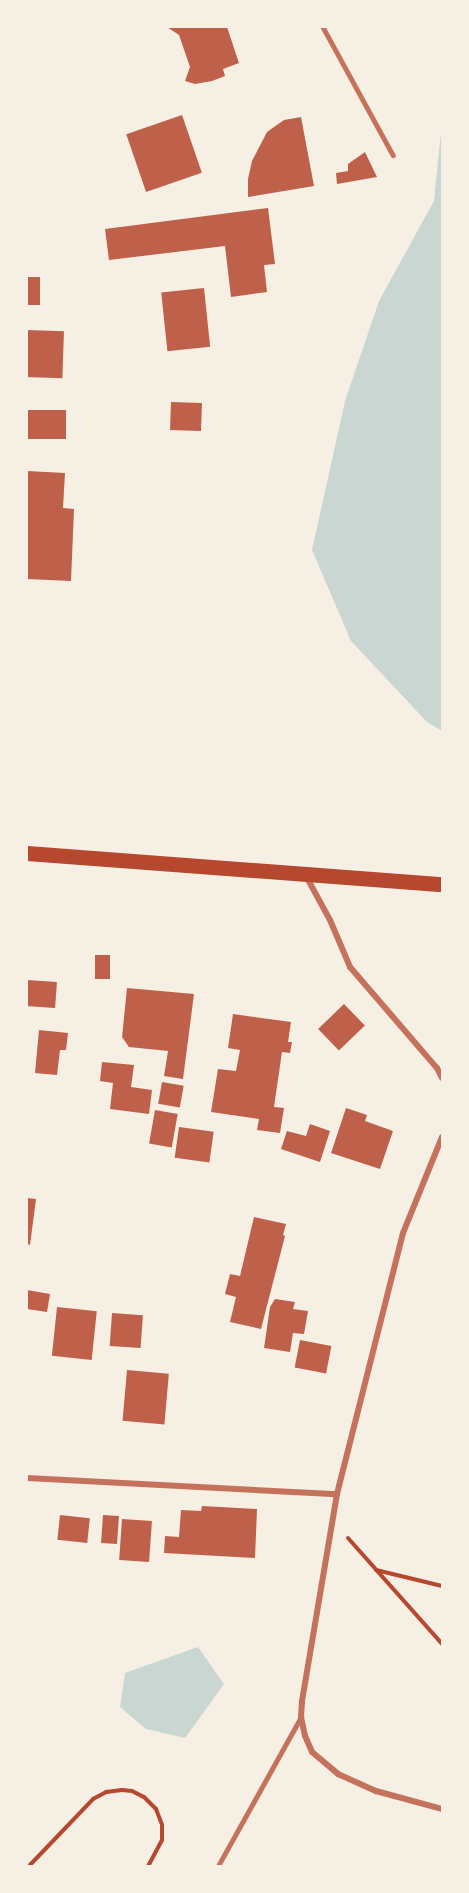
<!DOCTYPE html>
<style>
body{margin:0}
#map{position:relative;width:469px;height:1893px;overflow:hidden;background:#f6efe4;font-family:Barlow,sans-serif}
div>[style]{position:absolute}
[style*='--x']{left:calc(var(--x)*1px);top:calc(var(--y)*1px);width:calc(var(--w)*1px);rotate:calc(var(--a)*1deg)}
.water>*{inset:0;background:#c9d6d2}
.building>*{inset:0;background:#bf614a;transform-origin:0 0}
.path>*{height:4px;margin:-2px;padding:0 2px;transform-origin:2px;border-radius:2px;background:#b5482f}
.service>*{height:4.5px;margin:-2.25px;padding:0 2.25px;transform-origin:2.25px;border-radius:2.25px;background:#c5725c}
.minor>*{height:6px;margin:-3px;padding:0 3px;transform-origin:3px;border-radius:3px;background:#c5725c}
.primary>*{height:15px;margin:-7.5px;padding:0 7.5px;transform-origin:7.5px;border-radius:7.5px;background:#b5482f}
span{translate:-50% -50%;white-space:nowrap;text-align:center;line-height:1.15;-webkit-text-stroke:4.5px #f6efe4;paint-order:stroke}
.frame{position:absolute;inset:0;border:28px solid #f6efe4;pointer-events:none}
</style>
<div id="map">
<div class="water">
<div style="clip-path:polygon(442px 122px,442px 731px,427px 722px,351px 641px,312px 550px,345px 401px,379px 301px,434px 201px)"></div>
<div style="clip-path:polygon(198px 1647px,224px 1684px,185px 1738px,146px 1729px,120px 1707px,125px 1673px)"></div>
</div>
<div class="building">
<div style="clip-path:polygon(167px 27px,227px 27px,239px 63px,223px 69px,225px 76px,212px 81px,195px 84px,185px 81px,190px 67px,179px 35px)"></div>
<div style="left:182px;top:115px;width:61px;height:59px;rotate:71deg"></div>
<div style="clip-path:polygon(301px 117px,314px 186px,248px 197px,248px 179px,252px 161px,267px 132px,284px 120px)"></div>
<div style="clip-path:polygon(365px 152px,377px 177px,337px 184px,336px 173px,348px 171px,348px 164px)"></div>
<div style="clip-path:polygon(268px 208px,275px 264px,264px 265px,267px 292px,231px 297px,225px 246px,109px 260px,105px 229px)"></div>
<div style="left:27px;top:277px;width:13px;height:28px"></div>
<div style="left:204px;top:288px;width:59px;height:43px;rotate:84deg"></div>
<div style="left:27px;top:330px;width:37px;height:47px;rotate:2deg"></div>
<div style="left:171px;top:402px;width:31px;height:28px;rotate:2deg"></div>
<div style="left:66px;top:410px;width:29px;height:39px;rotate:90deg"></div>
<div style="clip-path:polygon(27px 471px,65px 473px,63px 508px,74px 509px,71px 581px,27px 579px)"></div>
<div style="left:95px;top:955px;width:15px;height:24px"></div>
<div style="left:27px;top:980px;width:30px;height:26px;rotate:4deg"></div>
<div style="clip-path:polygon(127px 988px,194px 994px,183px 1079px,164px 1076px,168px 1051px,129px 1047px,122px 1037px)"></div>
<div style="left:344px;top:1004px;width:30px;height:36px;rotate:46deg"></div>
<div style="clip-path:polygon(233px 1014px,291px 1022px,288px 1042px,292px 1042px,290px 1053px,282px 1052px,274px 1107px,284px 1108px,280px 1133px,257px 1130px,259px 1119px,211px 1112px,218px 1069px,236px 1071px,240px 1050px,228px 1048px)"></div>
<div style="clip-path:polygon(39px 1030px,68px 1033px,66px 1050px,60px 1050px,57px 1075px,35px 1073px)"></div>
<div style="clip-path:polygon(102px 1062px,134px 1065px,131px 1087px,152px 1090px,149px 1114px,110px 1109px,113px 1083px,100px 1081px)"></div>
<div style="left:162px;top:1082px;width:22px;height:22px;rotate:10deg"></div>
<div style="clip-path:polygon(346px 1108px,367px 1115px,365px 1121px,393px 1131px,380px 1169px,331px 1153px)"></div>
<div style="left:155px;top:1110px;width:23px;height:34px;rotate:10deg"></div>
<div style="clip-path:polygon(310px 1124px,330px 1131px,320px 1162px,281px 1149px,287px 1131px,306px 1136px)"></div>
<div style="left:179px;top:1127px;width:35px;height:31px;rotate:8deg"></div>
<div style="clip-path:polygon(27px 1198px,36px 1199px,30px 1245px,27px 1244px)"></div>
<div style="clip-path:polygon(254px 1217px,286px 1224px,283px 1235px,285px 1236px,261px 1329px,230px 1322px,236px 1297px,225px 1294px,230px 1274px,240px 1276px)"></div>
<div style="clip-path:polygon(27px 1290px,50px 1294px,47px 1312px,27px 1309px)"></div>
<div style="clip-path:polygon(275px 1299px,295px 1302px,293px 1309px,308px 1311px,304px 1334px,293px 1333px,290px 1352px,264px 1348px,270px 1307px)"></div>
<div style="left:57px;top:1307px;width:40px;height:49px;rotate:6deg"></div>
<div style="left:112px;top:1313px;width:31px;height:33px;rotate:4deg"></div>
<div style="left:300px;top:1340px;width:32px;height:28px;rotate:11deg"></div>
<div style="left:127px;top:1370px;width:42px;height:51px;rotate:5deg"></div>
<div style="clip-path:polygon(202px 1506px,257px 1509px,255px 1558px,164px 1553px,165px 1536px,179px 1537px,181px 1510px,201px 1511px)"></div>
<div style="left:60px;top:1515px;width:30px;height:25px;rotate:6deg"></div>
<div style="left:103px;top:1515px;width:16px;height:28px;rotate:4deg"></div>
<div style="left:122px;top:1519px;width:30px;height:41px;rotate:4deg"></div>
</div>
<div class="path">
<div style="--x:348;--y:1538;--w:142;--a:48.4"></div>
<div style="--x:376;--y:1570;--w:68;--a:13.6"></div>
<div style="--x:29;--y:1866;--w:93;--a:-46.3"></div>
<div style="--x:93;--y:1799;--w:15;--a:-28"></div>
<div style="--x:106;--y:1792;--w:16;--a:-7"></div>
<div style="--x:122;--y:1790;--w:10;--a:6"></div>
<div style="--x:132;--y:1791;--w:13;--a:27"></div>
<div style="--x:144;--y:1797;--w:17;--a:45"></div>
<div style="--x:156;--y:1809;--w:17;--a:69"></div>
<div style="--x:162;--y:1825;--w:15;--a:90"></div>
<div style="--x:162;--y:1840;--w:30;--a:118"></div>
</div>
<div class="service">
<div style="--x:323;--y:27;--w:146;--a:61.3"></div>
<div style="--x:218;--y:1866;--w:171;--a:-60.9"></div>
</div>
<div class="minor">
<div style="--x:306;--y:876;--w:50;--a:61.4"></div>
<div style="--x:330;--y:920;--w:51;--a:66.9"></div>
<div style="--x:350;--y:967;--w:133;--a:49.3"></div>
<div style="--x:437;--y:1068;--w:11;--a:63"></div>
<div style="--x:442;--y:1137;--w:104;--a:112.1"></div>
<div style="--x:403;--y:1233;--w:269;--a:104.2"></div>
<div style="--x:337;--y:1494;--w:211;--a:99.6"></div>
<div style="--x:302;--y:1702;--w:15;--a:94"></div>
<div style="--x:301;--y:1717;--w:19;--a:78"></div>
<div style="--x:305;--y:1736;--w:17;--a:66"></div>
<div style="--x:312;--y:1752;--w:34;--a:40"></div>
<div style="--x:338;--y:1774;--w:42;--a:24.1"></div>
<div style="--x:376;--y:1791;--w:68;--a:15.3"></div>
<div style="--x:27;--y:1478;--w:310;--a:3"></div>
</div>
<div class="primary">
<div style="--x:27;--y:853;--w:416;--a:4.3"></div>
</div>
<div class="frame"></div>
</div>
